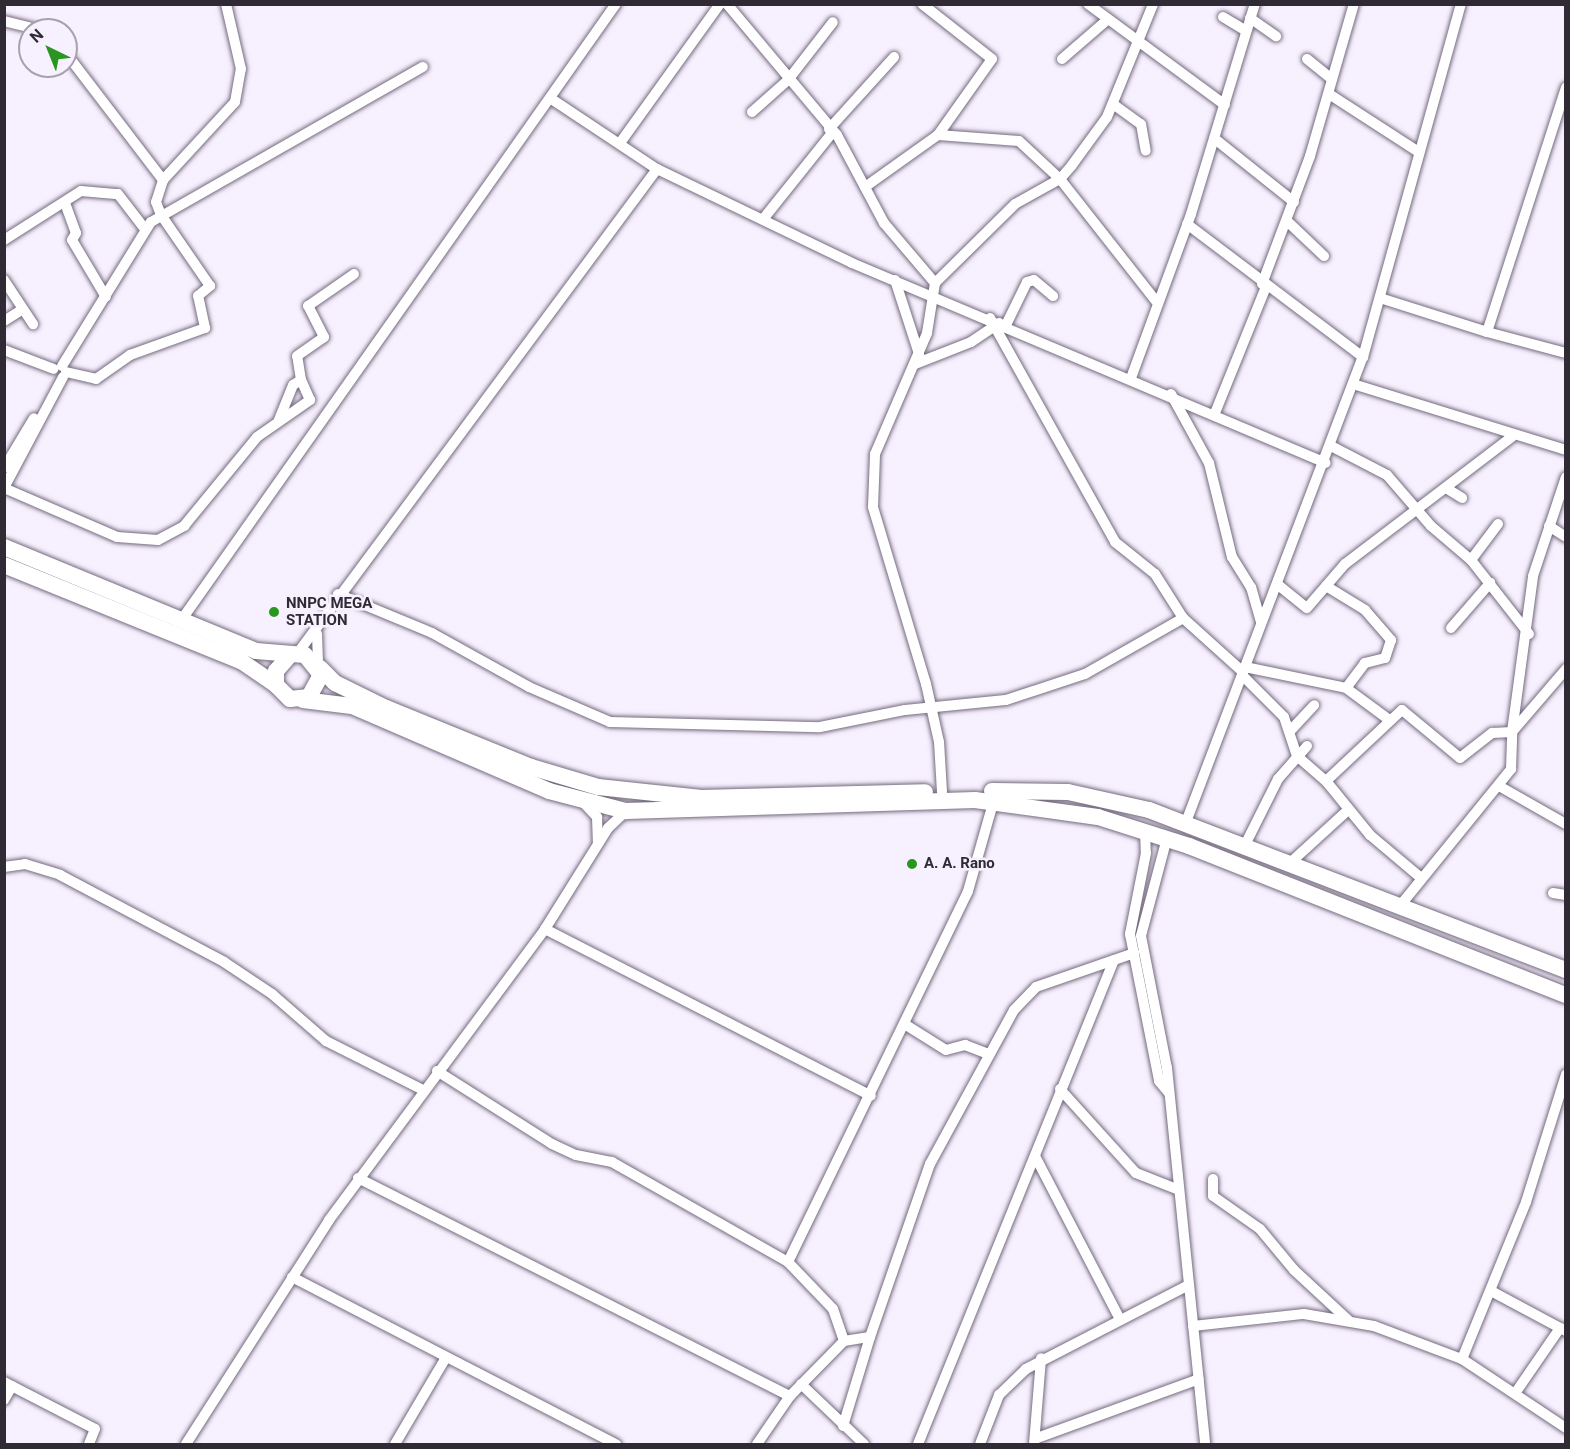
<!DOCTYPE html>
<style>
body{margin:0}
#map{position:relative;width:1570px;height:1449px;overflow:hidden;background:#f7f0fe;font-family:Roboto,sans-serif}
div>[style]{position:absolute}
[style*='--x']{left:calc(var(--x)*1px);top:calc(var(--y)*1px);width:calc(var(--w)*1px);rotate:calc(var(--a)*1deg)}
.roads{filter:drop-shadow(0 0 2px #746a7e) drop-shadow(0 0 2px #746a7e)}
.minor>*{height:10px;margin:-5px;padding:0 5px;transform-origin:5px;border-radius:5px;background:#fff}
.highway>*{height:16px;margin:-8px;padding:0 8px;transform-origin:8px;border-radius:8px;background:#fff}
.dots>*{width:16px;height:16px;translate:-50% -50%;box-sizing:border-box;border:3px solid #f7f0fe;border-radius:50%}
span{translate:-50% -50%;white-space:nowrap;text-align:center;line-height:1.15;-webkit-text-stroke:5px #f7f0fe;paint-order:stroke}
.poi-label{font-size:15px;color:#2f2a33;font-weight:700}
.left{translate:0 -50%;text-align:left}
.frame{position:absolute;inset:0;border:6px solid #2f2a33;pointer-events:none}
.north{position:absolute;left:18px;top:18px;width:60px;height:60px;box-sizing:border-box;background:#f7f0fe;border:2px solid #a7a1ad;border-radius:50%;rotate:317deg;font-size:16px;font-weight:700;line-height:24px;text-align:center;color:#2f2a33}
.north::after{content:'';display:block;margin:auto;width:21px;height:27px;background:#299620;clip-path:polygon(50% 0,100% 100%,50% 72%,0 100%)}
</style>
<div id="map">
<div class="roads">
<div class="minor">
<div style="--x:727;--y:4;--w:171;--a:50"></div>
<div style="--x:837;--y:135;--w:100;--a:61.9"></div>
<div style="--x:884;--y:223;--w:79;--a:49.6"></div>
<div style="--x:1088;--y:4;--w:170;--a:36.4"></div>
<div style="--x:1223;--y:17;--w:27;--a:31"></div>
<div style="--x:1250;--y:18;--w:32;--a:35"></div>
<div style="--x:4;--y:21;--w:38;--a:14"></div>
<div style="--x:1062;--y:59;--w:60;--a:-40.9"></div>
<div style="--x:1307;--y:59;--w:32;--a:39"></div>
<div style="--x:1329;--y:94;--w:105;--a:32.9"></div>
<div style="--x:550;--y:98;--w:128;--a:33.6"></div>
<div style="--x:657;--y:169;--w:216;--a:25.7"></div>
<div style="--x:852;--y:263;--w:514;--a:22.88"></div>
<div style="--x:1113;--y:104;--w:34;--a:36"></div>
<div style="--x:1141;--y:124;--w:27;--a:80"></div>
<div style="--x:752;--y:112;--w:48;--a:-41.6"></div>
<div style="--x:788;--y:80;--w:73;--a:-52.2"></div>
<div style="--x:829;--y:129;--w:97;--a:-47.9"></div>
<div style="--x:938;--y:135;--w:81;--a:4.2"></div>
<div style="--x:1019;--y:141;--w:56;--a:42.8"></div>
<div style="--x:1060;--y:179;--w:155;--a:51.8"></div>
<div style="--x:1215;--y:139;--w:101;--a:38.6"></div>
<div style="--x:620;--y:143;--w:171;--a:-54.3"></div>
<div style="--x:163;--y:180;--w:106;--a:-47.3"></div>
<div style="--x:235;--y:102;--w:34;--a:-80"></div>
<div style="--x:241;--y:69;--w:67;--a:-103"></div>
<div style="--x:865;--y:187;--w:90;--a:-35.5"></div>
<div style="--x:938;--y:135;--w:93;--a:-54.6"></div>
<div style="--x:992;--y:59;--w:89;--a:-141.8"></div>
<div style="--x:65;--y:203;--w:32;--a:70"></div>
<div style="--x:76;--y:233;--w:8;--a:120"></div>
<div style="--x:72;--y:240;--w:66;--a:59.2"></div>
<div style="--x:764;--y:218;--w:109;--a:-51.3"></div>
<div style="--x:1287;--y:221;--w:51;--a:43.4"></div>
<div style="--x:1187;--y:224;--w:221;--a:37.1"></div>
<div style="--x:4;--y:240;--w:91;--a:-32.5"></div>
<div style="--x:81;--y:191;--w:37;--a:5"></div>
<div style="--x:118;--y:194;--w:44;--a:52.4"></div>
<div style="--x:4;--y:280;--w:53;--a:56.6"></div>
<div style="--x:895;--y:280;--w:78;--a:72"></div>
<div style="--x:1262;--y:284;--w:137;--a:-69.4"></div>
<div style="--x:1310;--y:156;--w:158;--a:-73.9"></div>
<div style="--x:1380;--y:298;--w:112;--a:17.6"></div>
<div style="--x:1487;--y:332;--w:257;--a:-72.1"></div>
<div style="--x:990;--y:318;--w:257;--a:60.8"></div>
<div style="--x:1115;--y:542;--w:51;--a:38.7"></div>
<div style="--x:1155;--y:574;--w:52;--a:57.5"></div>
<div style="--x:1183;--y:618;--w:81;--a:42"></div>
<div style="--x:4;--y:321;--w:22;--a:-32"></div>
<div style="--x:1006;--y:325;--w:48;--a:-64"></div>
<div style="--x:1027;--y:282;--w:7;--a:-16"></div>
<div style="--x:1034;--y:280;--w:25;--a:40"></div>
<div style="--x:1487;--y:332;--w:82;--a:14.9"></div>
<div style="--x:4;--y:350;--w:53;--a:20.8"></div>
<div style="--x:915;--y:364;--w:60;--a:-21.4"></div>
<div style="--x:971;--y:342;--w:34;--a:-34"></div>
<div style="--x:62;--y:366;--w:169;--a:-58.3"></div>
<div style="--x:151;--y:222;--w:313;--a:-29.7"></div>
<div style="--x:66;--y:372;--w:31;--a:13"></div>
<div style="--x:96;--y:379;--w:42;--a:-35.2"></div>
<div style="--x:130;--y:355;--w:80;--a:-19.8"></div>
<div style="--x:205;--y:328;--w:33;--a:-102"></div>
<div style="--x:198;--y:296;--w:16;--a:-40"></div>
<div style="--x:210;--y:286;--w:86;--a:-124.6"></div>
<div style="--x:161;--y:215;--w:14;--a:-111"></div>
<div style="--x:156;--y:202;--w:23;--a:-72"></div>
<div style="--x:163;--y:180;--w:160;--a:-127.4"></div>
<div style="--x:1131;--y:378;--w:175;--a:-69.9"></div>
<div style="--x:1191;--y:214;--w:220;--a:-73.1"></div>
<div style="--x:301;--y:380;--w:24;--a:-99"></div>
<div style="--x:297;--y:356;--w:33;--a:-35"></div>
<div style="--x:324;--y:337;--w:35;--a:-117"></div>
<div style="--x:308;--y:306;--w:56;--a:-34.8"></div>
<div style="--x:1353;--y:384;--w:223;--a:17.2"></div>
<div style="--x:1171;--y:394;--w:79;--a:61.2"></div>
<div style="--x:1209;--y:463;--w:97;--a:76.3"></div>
<div style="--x:1232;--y:557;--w:36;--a:58"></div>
<div style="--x:1251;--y:587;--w:37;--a:74"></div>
<div style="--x:1215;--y:413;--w:136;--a:-68"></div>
<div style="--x:1331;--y:446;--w:63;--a:27.4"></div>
<div style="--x:1387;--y:475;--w:67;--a:49.2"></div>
<div style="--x:1431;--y:526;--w:52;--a:40.4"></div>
<div style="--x:1471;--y:560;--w:94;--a:51.9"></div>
<div style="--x:4;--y:468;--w:58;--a:-59"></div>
<div style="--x:4;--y:488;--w:123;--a:23.4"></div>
<div style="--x:117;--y:537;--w:41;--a:4.2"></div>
<div style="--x:158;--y:540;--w:30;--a:-28"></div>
<div style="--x:184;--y:526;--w:115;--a:-50.6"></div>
<div style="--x:257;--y:437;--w:65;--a:-34.9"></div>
<div style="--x:310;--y:400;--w:22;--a:-114"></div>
<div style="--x:301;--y:380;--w:9;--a:148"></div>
<div style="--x:293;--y:385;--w:38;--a:112"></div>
<div style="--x:4;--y:488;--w:126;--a:-62"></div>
<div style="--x:1446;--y:488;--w:19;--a:32"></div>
<div style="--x:1549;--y:526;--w:20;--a:33"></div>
<div style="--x:1471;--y:560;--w:45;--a:-53.1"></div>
<div style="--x:1277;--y:584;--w:38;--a:39"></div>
<div style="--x:1307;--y:608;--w:58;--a:-49.2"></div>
<div style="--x:1345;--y:564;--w:210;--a:-37.3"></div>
<div style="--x:1326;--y:586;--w:46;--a:31.6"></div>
<div style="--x:1365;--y:610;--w:40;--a:49"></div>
<div style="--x:1391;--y:640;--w:19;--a:108"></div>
<div style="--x:1385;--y:658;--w:21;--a:166"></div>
<div style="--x:1365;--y:663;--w:31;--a:127"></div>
<div style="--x:338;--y:594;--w:102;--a:22.5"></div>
<div style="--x:432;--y:633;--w:111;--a:29.1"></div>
<div style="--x:529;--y:687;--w:88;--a:23.4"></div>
<div style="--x:610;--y:722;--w:210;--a:1.4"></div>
<div style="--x:820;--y:727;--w:87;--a:-11.3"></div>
<div style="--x:905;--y:710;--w:101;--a:-5.7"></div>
<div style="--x:1006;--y:700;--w:83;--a:-18.2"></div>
<div style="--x:1085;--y:674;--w:113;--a:-29.7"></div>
<div style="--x:180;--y:622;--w:756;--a:-54.8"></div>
<div style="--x:1451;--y:628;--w:60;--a:-49.1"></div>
<div style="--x:317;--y:634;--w:31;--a:88"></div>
<div style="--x:297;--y:654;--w:604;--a:-53.41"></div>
<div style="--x:1245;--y:667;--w:103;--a:11.7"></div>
<div style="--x:1346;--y:688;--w:52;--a:36.4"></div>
<div style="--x:1242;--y:675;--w:59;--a:45"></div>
<div style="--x:1284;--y:717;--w:41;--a:71.6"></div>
<div style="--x:1297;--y:756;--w:38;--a:41"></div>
<div style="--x:1326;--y:781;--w:70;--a:50.8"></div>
<div style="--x:1370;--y:835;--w:67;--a:40.1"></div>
<div style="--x:1291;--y:730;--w:34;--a:-47"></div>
<div style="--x:1326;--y:781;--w:104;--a:-43.1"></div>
<div style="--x:1402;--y:710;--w:75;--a:39.6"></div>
<div style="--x:1460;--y:758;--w:41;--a:-38"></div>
<div style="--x:1492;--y:733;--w:20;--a:-3"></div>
<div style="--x:1512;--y:732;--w:157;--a:-82.3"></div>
<div style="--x:1533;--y:576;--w:104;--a:-71.6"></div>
<div style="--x:1499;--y:786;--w:77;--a:29.6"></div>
<div style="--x:942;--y:792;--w:50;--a:-93.4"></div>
<div style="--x:939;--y:742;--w:59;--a:-102.6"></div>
<div style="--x:926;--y:684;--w:185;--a:-106.7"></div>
<div style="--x:873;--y:507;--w:53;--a:-87.8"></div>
<div style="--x:875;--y:454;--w:132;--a:-66.7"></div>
<div style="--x:927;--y:333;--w:51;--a:-80.9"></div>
<div style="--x:935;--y:283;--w:112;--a:-44.6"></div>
<div style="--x:1015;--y:204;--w:51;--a:-29.1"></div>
<div style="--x:1060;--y:179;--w:18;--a:-49"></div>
<div style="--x:1072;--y:165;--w:59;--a:-53.9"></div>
<div style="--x:1107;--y:117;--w:122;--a:-67.8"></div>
<div style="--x:583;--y:802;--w:21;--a:47"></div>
<div style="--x:597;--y:817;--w:26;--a:88"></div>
<div style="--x:1186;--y:822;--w:498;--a:-69.2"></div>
<div style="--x:1363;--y:357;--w:366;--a:-74.5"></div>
<div style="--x:1145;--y:830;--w:23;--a:88"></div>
<div style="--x:1146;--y:853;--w:83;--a:101.2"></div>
<div style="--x:1130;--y:934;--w:150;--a:78.8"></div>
<div style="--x:1159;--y:1081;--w:16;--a:50"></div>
<div style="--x:1167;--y:838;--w:101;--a:104.9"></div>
<div style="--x:1141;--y:936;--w:135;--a:78.9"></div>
<div style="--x:1167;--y:1068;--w:378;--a:84.2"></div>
<div style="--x:1245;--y:845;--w:74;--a:-63.4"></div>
<div style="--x:1278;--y:779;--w:44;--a:-48.7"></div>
<div style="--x:1290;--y:863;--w:79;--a:-42.4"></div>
<div style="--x:4;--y:867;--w:21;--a:-8"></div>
<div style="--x:25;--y:864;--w:37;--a:17"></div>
<div style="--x:60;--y:875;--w:186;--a:27.9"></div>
<div style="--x:224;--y:962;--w:58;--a:33.7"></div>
<div style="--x:272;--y:994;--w:72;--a:41"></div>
<div style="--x:326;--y:1041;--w:109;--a:26.8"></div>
<div style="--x:1553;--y:893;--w:13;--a:9"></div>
<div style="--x:1399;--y:907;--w:178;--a:-50.9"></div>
<div style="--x:1511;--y:769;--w:37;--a:-88"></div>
<div style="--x:1512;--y:732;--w:83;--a:-49.4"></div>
<div style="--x:545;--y:929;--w:366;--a:27.1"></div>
<div style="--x:906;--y:1025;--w:47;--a:32"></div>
<div style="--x:946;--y:1050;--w:20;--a:-15"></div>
<div style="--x:965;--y:1045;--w:25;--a:21"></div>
<div style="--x:437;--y:1071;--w:136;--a:32.4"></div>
<div style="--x:552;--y:1144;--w:26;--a:25"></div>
<div style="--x:576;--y:1155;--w:37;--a:11"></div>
<div style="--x:612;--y:1162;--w:202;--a:29.6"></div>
<div style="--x:788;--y:1262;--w:65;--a:46.2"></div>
<div style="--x:833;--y:1309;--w:34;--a:71"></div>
<div style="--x:1060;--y:1089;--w:113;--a:47.9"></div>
<div style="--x:1136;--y:1173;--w:46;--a:21.6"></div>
<div style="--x:1035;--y:1156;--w:184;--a:62.5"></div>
<div style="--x:358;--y:1178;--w:484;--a:26.8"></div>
<div style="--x:1213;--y:1179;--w:17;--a:90"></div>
<div style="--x:1213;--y:1196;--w:57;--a:35.1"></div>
<div style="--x:1260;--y:1229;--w:53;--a:50.3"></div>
<div style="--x:1294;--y:1270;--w:74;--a:42.8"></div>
<div style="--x:788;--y:1262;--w:412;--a:-64.1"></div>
<div style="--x:968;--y:891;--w:95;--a:-74.1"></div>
<div style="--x:292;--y:1277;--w:365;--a:27.3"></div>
<div style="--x:1491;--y:1291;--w:85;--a:28.1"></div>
<div style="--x:1193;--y:1326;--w:112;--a:-6.2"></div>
<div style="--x:1304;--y:1314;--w:71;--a:9.7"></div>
<div style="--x:1374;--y:1326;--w:94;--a:20.6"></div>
<div style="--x:1462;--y:1359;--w:170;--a:-67.8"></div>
<div style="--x:1526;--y:1202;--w:134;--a:-72.6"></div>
<div style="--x:1462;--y:1359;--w:125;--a:33.6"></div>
<div style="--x:4;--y:1382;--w:102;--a:27.3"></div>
<div style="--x:95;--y:1429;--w:16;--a:112"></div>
<div style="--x:801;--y:1384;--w:87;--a:43.6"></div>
<div style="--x:1516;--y:1392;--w:78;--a:-55.5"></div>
<div style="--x:4;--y:1400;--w:16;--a:-60"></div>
<div style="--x:843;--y:1426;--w:93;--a:-73.1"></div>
<div style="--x:1037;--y:1438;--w:172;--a:-20"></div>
<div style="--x:186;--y:1444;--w:266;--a:-57.4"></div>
<div style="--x:329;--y:1220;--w:362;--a:-53.4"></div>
<div style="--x:545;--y:929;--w:119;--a:-58"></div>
<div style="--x:608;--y:828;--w:25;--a:-43"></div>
<div style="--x:395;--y:1444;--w:99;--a:-59.5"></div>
<div style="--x:757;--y:1444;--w:58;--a:-55.5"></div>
<div style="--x:790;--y:1396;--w:77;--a:-45.5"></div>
<div style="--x:844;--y:1341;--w:26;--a:-9"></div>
<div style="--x:870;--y:1337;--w:183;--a:-70.9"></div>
<div style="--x:930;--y:1164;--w:175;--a:-61.4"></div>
<div style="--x:1014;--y:1010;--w:32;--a:-46"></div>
<div style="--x:1036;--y:987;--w:104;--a:-19.1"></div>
<div style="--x:918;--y:1444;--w:522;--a:-67.95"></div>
<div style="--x:980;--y:1444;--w:53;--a:-68.8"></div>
<div style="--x:999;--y:1395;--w:37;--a:-44"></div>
<div style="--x:1026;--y:1369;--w:183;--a:-27.3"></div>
<div style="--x:1034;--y:1444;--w:86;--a:-85.3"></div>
</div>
<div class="highway">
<div style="--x:4;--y:547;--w:273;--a:22.4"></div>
<div style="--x:256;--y:651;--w:49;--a:4.7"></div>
<div style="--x:305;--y:655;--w:26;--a:51"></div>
<div style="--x:321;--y:675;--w:25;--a:119"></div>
<div style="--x:309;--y:697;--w:19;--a:174"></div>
<div style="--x:290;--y:699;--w:20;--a:-135"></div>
<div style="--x:276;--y:685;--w:14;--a:-90"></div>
<div style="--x:276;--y:671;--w:21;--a:-49"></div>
<div style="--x:4;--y:565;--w:256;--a:22.1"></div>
<div style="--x:241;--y:661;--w:42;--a:34.4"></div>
<div style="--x:320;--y:668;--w:21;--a:45"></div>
<div style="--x:335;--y:683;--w:57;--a:26.1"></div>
<div style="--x:386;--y:708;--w:157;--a:22.1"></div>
<div style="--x:531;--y:767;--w:70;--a:16.6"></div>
<div style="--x:598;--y:787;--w:104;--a:6.1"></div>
<div style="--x:701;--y:798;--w:224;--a:-1.5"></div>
<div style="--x:303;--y:700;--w:49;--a:7"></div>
<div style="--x:352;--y:706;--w:215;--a:23.3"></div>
<div style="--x:549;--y:791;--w:80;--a:14.6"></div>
<div style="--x:626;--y:811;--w:349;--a:-1.8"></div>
<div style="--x:975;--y:800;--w:124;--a:7.9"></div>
<div style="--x:1098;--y:817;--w:96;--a:17.7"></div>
<div style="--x:1189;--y:846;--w:405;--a:21.6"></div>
<div style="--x:992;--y:791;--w:76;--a:0.8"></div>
<div style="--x:1068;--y:792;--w:83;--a:12.5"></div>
<div style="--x:1149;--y:810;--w:447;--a:21"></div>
</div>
</div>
<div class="dots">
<div style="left:274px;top:612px;background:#299620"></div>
<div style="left:912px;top:864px;background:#299620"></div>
</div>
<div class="poi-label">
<span class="left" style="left:286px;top:612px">NNPC MEGA<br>STATION</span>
<span class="left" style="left:924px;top:864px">A. A. Rano</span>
</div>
<div class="frame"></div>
<div class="north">N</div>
</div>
